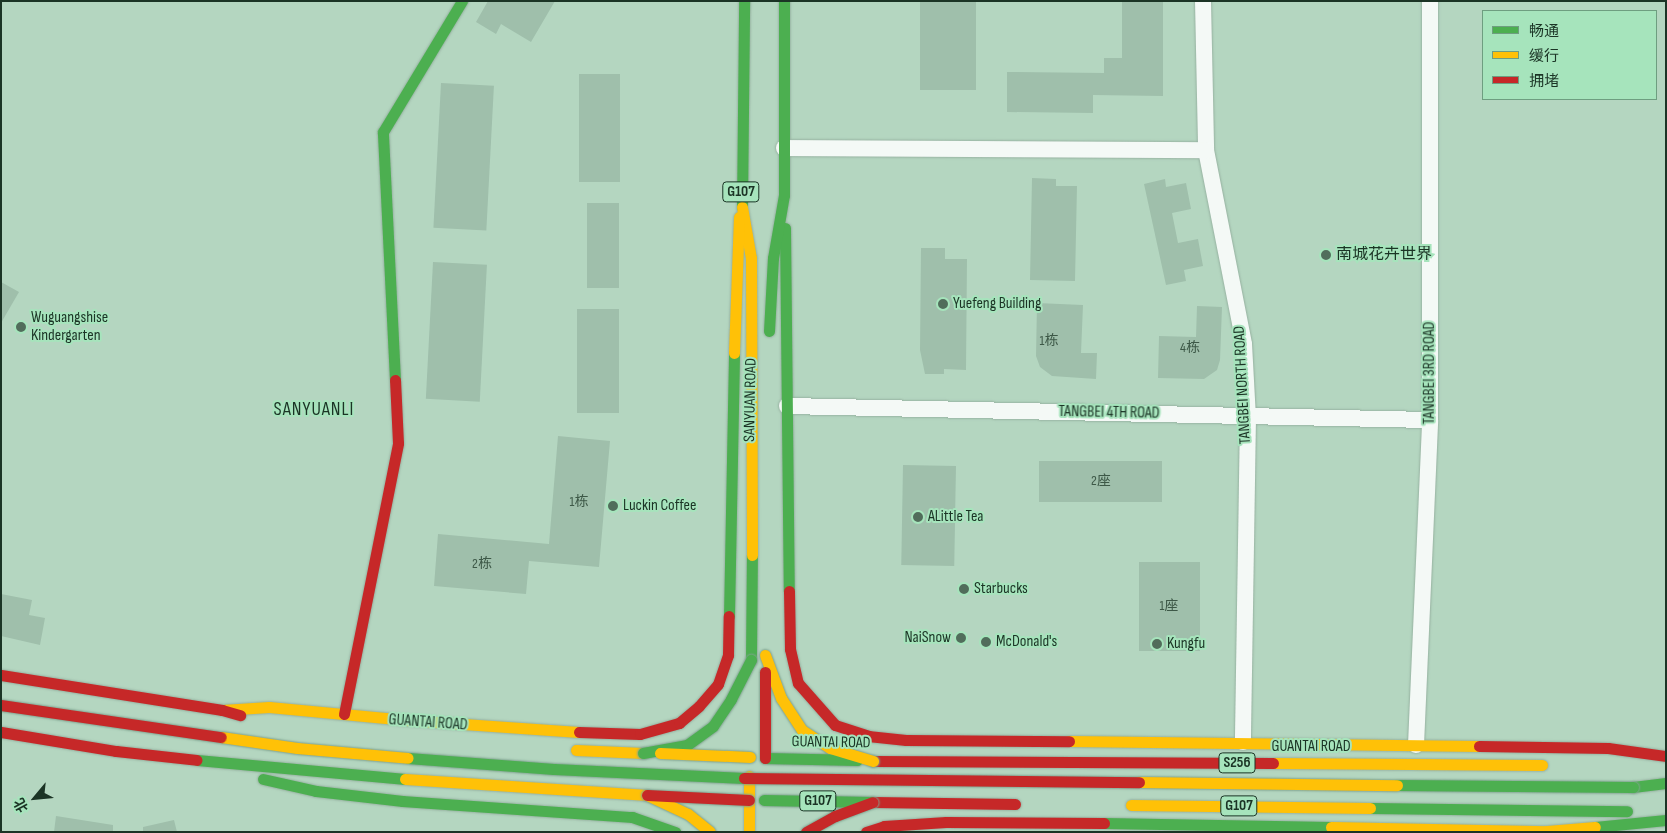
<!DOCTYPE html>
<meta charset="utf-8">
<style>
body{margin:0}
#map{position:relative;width:1667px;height:833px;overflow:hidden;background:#b4d6c0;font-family:"Sofia Sans Condensed","Noto Sans SC",sans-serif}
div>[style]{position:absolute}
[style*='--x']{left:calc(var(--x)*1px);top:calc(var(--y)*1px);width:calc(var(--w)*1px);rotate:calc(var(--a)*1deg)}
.building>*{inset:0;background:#9fbfab;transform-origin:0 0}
.roads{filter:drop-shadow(0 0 1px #96b1a0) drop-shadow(0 0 1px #96b1a0)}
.street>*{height:16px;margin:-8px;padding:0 8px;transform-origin:8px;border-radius:8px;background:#f4f9f6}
.fast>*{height:11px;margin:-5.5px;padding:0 5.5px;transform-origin:5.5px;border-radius:5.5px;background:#4caf50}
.slow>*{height:11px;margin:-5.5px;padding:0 5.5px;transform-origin:5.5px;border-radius:5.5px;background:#ffc107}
.jam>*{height:11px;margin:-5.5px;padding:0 5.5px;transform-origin:5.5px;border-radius:5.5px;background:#c62828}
.bridges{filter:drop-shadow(0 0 1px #7fa28e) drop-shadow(0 0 1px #7fa28e)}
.fast-bridge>*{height:11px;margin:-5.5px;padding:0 5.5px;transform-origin:5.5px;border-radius:5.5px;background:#4caf50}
.slow-bridge>*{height:11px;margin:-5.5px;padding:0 5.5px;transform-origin:5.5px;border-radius:5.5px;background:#ffc107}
.jam-bridge>*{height:11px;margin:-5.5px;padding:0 5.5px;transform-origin:5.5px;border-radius:5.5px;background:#c62828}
.dots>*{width:14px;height:14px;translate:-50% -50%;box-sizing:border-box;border:2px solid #a6e4bc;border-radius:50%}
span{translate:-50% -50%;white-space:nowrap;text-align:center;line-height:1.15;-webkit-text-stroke:4px #a6e4bc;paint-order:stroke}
.number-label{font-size:14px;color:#3d5847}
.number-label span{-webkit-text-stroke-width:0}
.shield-label span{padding:1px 4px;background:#a6e4bc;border:1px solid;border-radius:4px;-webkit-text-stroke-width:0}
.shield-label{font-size:15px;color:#1b3425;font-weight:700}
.poi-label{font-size:16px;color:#1b3425}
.left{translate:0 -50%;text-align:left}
.right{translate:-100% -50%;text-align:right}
.street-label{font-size:16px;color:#1b3425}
.quarter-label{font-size:19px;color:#1b3425;letter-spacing:1px}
.frame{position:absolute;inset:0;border:2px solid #1b3425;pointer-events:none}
.legend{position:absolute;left:1482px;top:10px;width:175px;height:90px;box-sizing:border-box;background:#a6e4bc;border:1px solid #6e9e80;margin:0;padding:6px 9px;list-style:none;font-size:15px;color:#1b3425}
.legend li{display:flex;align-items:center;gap:10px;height:25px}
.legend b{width:25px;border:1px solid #6e9e80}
.north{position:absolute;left:10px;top:773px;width:50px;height:50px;-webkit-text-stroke:4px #a6e4bc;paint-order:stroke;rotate:242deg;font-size:14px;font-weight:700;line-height:20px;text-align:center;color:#1b3425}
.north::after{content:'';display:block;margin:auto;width:18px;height:22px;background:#1b3425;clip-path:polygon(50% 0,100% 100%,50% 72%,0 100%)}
</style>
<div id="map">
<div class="building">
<div style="clip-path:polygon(488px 1px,555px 1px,531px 42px,501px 24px,496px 34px,476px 22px)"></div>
<div style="left:920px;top:1px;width:56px;height:89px"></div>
<div style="clip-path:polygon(1122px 1px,1163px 1px,1163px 96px,1093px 95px,1093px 113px,1007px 112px,1007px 72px,1104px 73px,1104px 58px,1122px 58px)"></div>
<div style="left:579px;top:74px;width:41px;height:108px"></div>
<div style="left:441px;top:83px;width:53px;height:145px;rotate:3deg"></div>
<div style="clip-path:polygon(1032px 178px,1056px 179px,1056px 186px,1077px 186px,1075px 281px,1030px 280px)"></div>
<div style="clip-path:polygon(1165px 179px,1166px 187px,1186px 183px,1191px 209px,1172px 213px,1178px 243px,1198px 239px,1203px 266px,1184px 270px,1186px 281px,1166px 285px,1144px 184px)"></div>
<div style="left:587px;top:203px;width:32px;height:85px"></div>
<div style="clip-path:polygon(921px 248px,945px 248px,945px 259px,967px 259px,966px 370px,944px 369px,944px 374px,925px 374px,920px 350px)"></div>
<div style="left:433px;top:262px;width:54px;height:137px;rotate:3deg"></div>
<div style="clip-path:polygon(1px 282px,19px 292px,1px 323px)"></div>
<div style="clip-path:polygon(1037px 303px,1083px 305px,1081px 353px,1097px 353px,1096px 379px,1052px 376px,1040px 367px,1036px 356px)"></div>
<div style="clip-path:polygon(1197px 306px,1222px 307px,1220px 360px,1217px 370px,1204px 379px,1158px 378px,1159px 336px,1196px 337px)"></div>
<div style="left:577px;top:309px;width:42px;height:104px"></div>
<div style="clip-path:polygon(558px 436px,610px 441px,599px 567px,529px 561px,526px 594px,434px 586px,438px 534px,549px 544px)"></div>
<div style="left:1039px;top:461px;width:123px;height:41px"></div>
<div style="left:903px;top:465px;width:53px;height:100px;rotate:1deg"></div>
<div style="left:1139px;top:562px;width:61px;height:89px"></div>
<div style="clip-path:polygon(1px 594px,32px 600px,29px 615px,45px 618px,40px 645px,1px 636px)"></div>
<div style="clip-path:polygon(56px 816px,113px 825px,113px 832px,54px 832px)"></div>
<div style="clip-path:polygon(174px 820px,177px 832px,143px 832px,143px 827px)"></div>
</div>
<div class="roads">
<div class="street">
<div style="--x:1203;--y:1;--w:149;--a:88.8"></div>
<div style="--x:1206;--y:150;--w:198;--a:78.9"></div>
<div style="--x:1244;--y:344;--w:73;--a:86.9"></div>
<div style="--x:1248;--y:417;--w:325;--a:90.9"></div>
<div style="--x:784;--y:148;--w:422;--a:0.3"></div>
<div style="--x:787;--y:406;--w:643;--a:1.25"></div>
<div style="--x:1416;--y:745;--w:325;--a:-87.5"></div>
<div style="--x:1430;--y:420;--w:419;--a:-90"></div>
</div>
<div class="fast">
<div style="--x:742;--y:207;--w:206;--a:-89.4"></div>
<div style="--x:785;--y:228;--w:363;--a:89.4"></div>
<div style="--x:769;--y:331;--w:73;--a:-86.9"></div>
<div style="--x:773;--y:258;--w:64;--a:-80.1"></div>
<div style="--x:784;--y:195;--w:194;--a:-90"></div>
<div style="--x:395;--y:380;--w:248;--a:-92.8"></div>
<div style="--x:383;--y:132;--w:153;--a:-58.9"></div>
<div style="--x:729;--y:616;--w:263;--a:-88.9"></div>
<div style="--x:751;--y:660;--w:105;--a:-89.5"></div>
<div style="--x:197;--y:760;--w:209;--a:5.2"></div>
<div style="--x:263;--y:779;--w:54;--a:12.8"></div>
<div style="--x:316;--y:791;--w:87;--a:6.6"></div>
<div style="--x:402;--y:801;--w:231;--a:4"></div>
<div style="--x:632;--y:817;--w:46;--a:19.2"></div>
<div style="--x:1633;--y:787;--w:33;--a:-7"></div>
<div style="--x:1370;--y:808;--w:257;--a:0.7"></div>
<div style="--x:1104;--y:823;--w:227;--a:1"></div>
<div style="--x:1595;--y:827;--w:71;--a:-5.6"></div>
</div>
<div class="slow">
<div style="--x:742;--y:207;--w:52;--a:80"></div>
<div style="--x:751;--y:258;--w:297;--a:89.8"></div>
<div style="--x:734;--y:353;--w:136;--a:-87.9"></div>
<div style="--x:222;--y:710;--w:47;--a:-3.7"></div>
<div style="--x:269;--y:707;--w:138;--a:5.4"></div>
<div style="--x:406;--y:720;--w:173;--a:4"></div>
<div style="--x:1069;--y:741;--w:410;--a:0.7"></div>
<div style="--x:576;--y:750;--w:67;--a:2.6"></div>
<div style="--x:1273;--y:763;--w:269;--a:0.4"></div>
<div style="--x:749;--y:776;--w:56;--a:90"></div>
<div style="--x:405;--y:779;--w:243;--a:3.8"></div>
<div style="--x:1131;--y:805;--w:239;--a:0.7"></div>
<div style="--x:1331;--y:827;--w:216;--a:1.1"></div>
<div style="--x:1547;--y:831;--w:48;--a:-4.8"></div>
</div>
<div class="jam">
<div style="--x:789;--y:591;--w:58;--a:89"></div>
<div style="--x:790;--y:649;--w:35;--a:77"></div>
<div style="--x:798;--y:683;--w:56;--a:48.6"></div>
<div style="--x:835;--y:725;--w:35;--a:18"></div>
<div style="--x:868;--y:736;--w:38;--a:6"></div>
<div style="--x:906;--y:740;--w:163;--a:0.4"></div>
<div style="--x:1;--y:675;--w:224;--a:9"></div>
<div style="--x:222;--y:710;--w:19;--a:16"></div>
<div style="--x:344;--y:714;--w:276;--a:-78.7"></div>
<div style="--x:398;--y:443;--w:63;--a:-92.7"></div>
<div style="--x:1;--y:732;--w:117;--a:9.4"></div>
<div style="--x:116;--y:751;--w:81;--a:6.3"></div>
<div style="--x:579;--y:732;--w:61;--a:1.9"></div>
<div style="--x:640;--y:734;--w:41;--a:-15.8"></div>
<div style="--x:679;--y:723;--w:26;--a:-40"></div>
<div style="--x:699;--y:706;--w:29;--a:-49"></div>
<div style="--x:718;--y:684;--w:31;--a:-71"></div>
<div style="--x:728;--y:655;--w:39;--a:-89"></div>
<div style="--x:1479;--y:746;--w:129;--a:0.9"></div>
<div style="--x:1608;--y:748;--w:59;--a:7.9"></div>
<div style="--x:873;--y:761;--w:400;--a:0.3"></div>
<div style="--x:873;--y:802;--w:142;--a:0.8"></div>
<div style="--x:866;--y:832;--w:19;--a:-18"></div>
<div style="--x:884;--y:826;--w:62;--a:-3.7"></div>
<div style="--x:946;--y:822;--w:158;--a:0.4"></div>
</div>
</div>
<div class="bridges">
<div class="fast-bridge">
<div style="--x:643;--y:753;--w:45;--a:-10.3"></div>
<div style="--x:687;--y:745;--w:32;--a:-36"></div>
<div style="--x:713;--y:726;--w:32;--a:-56"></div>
<div style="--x:731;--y:699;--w:44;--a:-62.9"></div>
<div style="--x:408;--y:758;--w:146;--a:4.3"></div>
<div style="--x:554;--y:769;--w:190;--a:2.7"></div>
<div style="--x:765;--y:758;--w:92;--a:1.2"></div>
<div style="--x:1397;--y:785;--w:236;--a:0.5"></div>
<div style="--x:764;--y:800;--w:107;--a:1.1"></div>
</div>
<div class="slow-bridge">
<div style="--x:765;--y:655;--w:46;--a:69.6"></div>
<div style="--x:781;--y:698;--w:38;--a:57"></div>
<div style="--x:802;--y:730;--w:33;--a:33"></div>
<div style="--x:830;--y:748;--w:45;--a:16.8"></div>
<div style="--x:221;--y:737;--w:77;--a:8.2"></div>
<div style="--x:297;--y:748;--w:111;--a:5.1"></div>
<div style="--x:660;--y:753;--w:90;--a:2.5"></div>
<div style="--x:1139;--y:782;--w:258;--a:0.7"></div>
<div style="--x:647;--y:795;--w:45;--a:24.9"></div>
<div style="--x:688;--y:814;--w:28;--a:39"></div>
</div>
<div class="jam-bridge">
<div style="--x:765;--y:672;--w:86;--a:90"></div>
<div style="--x:1;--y:705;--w:222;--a:8.3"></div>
<div style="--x:744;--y:778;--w:395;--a:0.6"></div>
<div style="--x:647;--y:795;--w:102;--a:2.8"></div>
<div style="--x:806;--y:832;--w:33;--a:-29"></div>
<div style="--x:835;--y:816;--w:40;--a:-20.2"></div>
</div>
</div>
<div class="dots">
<div style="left:1326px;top:255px;background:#516d5b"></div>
<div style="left:943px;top:304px;background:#516d5b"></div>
<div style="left:21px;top:327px;background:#516d5b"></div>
<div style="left:613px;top:506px;background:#516d5b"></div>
<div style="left:918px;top:517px;background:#516d5b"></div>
<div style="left:964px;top:589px;background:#516d5b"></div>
<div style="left:961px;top:638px;background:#516d5b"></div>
<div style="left:986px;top:642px;background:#516d5b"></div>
<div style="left:1157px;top:644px;background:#516d5b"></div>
</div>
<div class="number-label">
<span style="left:1049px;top:341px">1栋</span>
<span style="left:1190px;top:348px">4栋</span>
<span style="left:1101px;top:481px">2座</span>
<span style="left:579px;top:502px">1栋</span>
<span style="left:482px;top:564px">2栋</span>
<span style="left:1169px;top:606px">1座</span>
</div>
<div class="shield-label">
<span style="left:741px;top:192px">G107</span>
<span style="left:1237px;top:763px">S256</span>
<span style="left:818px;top:801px">G107</span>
<span style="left:1239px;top:806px">G107</span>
</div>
<div class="poi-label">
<span class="left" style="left:1336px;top:255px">南城花卉世界</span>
<span class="left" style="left:953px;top:304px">Yuefeng Building</span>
<span class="left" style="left:31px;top:327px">Wuguangshise<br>Kindergarten</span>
<span class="left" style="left:623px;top:506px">Luckin Coffee</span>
<span class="left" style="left:928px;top:517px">ALittle Tea</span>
<span class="left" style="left:974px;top:589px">Starbucks</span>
<span class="right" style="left:951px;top:638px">NaiSnow</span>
<span class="left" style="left:996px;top:642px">McDonald's</span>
<span class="left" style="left:1167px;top:644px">Kungfu</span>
</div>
<div class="street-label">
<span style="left:1430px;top:373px;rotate:-90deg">TANGBEI 3RD ROAD</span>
<span style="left:1243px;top:385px;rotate:-93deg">TANGBEI NORTH ROAD</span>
<span style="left:751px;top:400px;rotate:-89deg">SANYUAN ROAD</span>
<span style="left:1109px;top:413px;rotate:1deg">TANGBEI 4TH ROAD</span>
<span style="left:428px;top:723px;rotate:4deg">GUANTAI ROAD</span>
<span style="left:831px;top:743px;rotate:1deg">GUANTAI ROAD</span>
<span style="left:1311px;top:747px">GUANTAI ROAD</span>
</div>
<div class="quarter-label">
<span style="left:314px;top:410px">SANYUANLI</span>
</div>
<div class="frame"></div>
<ul class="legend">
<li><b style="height:6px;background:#4caf50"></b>畅通</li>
<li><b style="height:6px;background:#ffc107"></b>缓行</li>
<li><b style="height:6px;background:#c62828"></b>拥堵</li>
</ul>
<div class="north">北</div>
</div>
